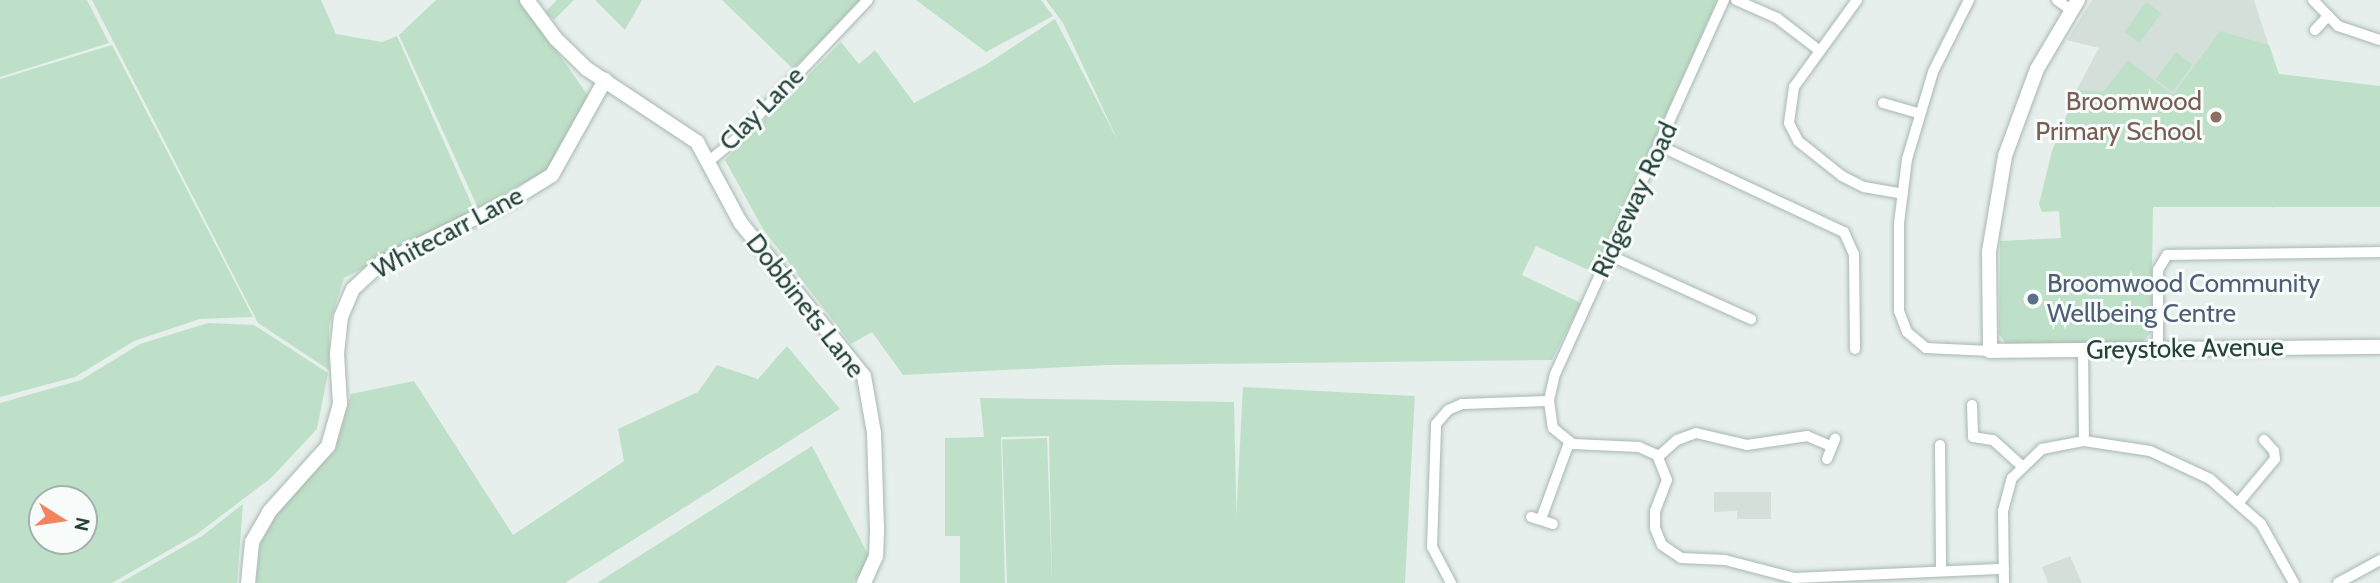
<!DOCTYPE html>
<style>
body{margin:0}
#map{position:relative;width:2380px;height:583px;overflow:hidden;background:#e6efeb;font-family:Cabin,sans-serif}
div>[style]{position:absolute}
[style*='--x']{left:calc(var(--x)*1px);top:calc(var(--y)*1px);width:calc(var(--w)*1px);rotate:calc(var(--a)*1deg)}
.built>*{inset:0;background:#d4dfda}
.green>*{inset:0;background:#bfe0c8;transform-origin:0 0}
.roads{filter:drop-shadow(0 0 2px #a8b8b2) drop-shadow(0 0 2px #a8b8b2)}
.minor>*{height:10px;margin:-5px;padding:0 5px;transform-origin:5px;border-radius:5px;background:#fff}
.tertiary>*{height:14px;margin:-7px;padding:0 7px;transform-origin:7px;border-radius:7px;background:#fff}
.dots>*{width:19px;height:19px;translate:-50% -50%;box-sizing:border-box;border:4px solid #f7fbf9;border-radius:50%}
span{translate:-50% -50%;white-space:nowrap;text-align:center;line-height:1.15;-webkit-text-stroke:6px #f7fbf9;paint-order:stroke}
.education-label{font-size:26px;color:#785e54}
.right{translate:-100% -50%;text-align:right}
.street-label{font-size:26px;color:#24423a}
.service-label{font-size:26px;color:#4e5e75}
.left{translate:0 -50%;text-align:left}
.north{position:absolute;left:28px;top:485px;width:70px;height:70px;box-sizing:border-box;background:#f7fbf9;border:2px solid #a3b1ad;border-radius:50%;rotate:102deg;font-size:19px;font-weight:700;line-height:28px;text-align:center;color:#24423a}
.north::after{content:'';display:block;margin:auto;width:24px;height:32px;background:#f4845f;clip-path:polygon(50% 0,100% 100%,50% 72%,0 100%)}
</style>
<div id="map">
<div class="built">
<div style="clip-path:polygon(2092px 0,2254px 0,2278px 74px,2273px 208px,2134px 97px,2077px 89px,2099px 48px,2067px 40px)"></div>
<div style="clip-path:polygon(1714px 492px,1771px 492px,1771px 519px,1737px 519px,1737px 511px,1714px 512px)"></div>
<div style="clip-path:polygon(2070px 556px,2082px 583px,2048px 583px,2042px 567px)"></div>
</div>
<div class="green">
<div style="clip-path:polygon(0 0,87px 0,109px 43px,0 77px)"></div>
<div style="clip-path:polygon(92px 0,321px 0,336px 34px,382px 42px,397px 36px,475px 212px,344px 278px,329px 326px,329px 370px,258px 323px)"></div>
<div style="clip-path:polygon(436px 0,521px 0,589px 97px,551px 168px,478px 208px,399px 35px)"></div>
<div style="clip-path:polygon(557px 0,574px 0,554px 20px,545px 12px)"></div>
<div style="clip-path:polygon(595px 0,642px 0,625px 30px)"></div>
<div style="clip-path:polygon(722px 0,860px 0,793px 69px)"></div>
<div style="clip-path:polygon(916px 0,1041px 0,1053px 16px,986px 52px)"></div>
<div style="clip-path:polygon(1046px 0,1717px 0,1595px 273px,1536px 246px,1522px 275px,1581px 303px,1552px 360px,1107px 365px,903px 375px,872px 332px,851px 344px,763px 229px,725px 160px,841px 42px,859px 64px,875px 50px,914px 103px,987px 64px,1055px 19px,1119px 143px,1063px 23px)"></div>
<div style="left:2146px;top:2px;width:19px;height:37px;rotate:36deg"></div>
<div style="clip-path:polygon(2220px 31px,2269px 45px,2279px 74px,2380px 86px,2380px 207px,2153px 207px,2151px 333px,2141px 343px,2007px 345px,1999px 334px,2000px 241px,2061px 238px,2059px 211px,2042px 212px,2039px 204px,2052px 151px,2077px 89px,2103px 92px,2128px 60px,2173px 95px)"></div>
<div style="clip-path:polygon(112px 45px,253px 317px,200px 319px,134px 341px,75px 377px,0 397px,0 79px)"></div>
<div style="left:2176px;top:52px;width:21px;height:34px;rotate:37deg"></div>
<div style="clip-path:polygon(evenodd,208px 323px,254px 325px,328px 373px,317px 429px,271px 478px,197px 534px,112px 583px,0 583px,0 403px,81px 380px,140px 344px,208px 323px,84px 499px,84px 541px,42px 541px,42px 499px,84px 499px)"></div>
<div style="clip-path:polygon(787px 346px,840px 409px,565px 583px,256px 583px,260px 544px,285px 499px,335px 451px,351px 394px,414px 381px,513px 535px,624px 461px,618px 429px,698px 392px,717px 365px,758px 379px)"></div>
<div style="left:1243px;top:387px;width:172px;height:196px;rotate:3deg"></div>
<div style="clip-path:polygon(980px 398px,1234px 402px,1238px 583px,1052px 583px,1049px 436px,1001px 437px,1005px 583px,960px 583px,960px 536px,945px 536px,945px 438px,984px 437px)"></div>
<div style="left:1047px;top:438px;width:145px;height:45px;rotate:88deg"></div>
<div style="clip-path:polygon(812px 446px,871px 560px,853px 583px,597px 583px)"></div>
<div style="clip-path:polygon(243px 504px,237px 583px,120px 583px,202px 536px)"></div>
</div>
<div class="roads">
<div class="minor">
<div style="--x:1724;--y:0;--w:410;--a:114.3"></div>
<div style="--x:1555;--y:374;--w:28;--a:103"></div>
<div style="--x:1549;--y:401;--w:27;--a:82"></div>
<div style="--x:1553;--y:428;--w:26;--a:39"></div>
<div style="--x:1573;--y:444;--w:66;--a:2.6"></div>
<div style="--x:1639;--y:447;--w:20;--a:24"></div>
<div style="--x:1657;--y:455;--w:27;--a:68"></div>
<div style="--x:1667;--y:480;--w:33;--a:111"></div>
<div style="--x:1655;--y:511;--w:17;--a:90"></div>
<div style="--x:1655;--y:528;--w:18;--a:68"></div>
<div style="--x:1662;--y:545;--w:23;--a:34"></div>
<div style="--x:1681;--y:558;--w:44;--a:2.6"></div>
<div style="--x:1725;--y:560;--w:71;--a:14.6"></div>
<div style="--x:1794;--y:578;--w:210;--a:-2.5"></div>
<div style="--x:1736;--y:0;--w:45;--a:23.7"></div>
<div style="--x:1777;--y:18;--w:54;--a:37.5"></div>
<div style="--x:1857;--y:0;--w:107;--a:125.9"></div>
<div style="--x:1794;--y:87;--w:36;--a:98"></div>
<div style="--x:1789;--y:123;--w:20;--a:63"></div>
<div style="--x:1798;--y:141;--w:56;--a:38.5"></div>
<div style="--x:1842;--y:176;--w:25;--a:27"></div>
<div style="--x:1864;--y:187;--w:39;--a:10"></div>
<div style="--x:1969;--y:0;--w:80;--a:116.6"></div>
<div style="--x:1933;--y:72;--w:91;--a:106.6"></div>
<div style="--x:1907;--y:159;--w:64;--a:97.1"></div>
<div style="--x:1899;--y:223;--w:88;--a:90"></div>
<div style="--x:1899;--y:311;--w:22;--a:69"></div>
<div style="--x:1907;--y:332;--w:25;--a:40"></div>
<div style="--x:1926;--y:348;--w:64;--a:2.7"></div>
<div style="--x:2057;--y:0;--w:17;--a:36"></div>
<div style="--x:2313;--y:0;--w:36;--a:46"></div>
<div style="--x:2338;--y:26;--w:44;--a:18.4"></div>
<div style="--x:2315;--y:30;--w:16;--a:-47"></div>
<div style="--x:1883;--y:103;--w:37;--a:16"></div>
<div style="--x:1660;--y:146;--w:203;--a:25.1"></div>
<div style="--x:1844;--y:232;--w:24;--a:66"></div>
<div style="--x:1854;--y:254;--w:95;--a:89.4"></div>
<div style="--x:709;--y:161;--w:33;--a:-39"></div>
<div style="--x:735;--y:140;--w:193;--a:-46.5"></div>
<div style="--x:1609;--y:255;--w:156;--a:24.3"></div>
<div style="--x:2083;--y:350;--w:91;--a:89.4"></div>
<div style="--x:2158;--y:350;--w:80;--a:-90"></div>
<div style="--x:2158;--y:270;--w:17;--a:-59"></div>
<div style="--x:2167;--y:255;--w:213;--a:-0.8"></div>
<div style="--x:1972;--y:405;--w:32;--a:88"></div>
<div style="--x:1973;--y:437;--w:20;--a:9"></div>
<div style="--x:1993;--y:440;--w:38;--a:42"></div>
<div style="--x:1940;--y:445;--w:125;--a:89.5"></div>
<div style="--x:1658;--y:457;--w:25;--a:-42"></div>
<div style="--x:1677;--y:440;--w:20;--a:-20"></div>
<div style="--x:1696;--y:433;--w:52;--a:13.2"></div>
<div style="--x:1747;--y:445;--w:61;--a:-8.5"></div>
<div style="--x:1807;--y:436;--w:25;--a:23"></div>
<div style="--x:1827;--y:459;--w:22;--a:-68"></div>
<div style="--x:2239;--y:502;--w:56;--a:-50.1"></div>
<div style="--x:2275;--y:459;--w:8;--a:-97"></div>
<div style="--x:2274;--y:451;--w:15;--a:-132"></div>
<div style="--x:1531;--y:517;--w:23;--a:18"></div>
<div style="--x:1541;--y:519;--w:81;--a:-69.8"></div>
<div style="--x:1451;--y:583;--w:41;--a:-117.8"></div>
<div style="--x:1432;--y:547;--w:123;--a:-88.1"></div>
<div style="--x:1436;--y:424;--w:18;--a:-49"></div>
<div style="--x:1448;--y:410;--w:15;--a:-23"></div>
<div style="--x:1462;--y:404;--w:87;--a:-2"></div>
<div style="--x:2004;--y:583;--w:72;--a:-90.8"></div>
<div style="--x:2003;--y:511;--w:34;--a:-75"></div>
<div style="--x:2012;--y:478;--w:42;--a:-44"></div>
<div style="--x:2042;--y:449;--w:43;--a:-10.8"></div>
<div style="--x:2084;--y:441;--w:67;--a:8.6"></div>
<div style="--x:2150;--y:451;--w:66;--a:25"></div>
<div style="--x:2210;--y:479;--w:68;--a:41.4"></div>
<div style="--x:2261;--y:524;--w:68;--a:60.8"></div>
<div style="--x:2338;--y:583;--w:48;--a:-28.7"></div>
</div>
<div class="tertiary">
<div style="--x:527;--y:0;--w:49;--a:53.4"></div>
<div style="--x:556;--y:39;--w:43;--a:44.1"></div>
<div style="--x:587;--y:69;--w:132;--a:33.6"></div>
<div style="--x:697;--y:142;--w:91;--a:61.7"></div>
<div style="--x:740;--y:222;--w:198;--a:51.2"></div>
<div style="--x:864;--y:376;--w:58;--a:80"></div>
<div style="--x:874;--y:433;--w:98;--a:88.2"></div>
<div style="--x:877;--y:531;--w:25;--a:92"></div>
<div style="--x:876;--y:556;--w:30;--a:114"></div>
<div style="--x:2078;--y:0;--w:80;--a:120.7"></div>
<div style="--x:2037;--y:69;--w:93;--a:110.2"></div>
<div style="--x:2005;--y:156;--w:97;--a:99.5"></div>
<div style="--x:1989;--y:252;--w:99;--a:89.4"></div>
<div style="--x:1990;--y:351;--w:390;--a:-0.6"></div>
<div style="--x:248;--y:583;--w:41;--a:-84.4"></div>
<div style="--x:252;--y:542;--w:34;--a:-60"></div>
<div style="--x:269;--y:512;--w:89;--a:-48.2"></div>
<div style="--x:328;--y:446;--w:44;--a:-74.1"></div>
<div style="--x:340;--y:404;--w:50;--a:-93.4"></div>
<div style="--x:337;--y:354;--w:37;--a:-84"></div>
<div style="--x:341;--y:317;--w:30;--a:-67"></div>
<div style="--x:353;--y:289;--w:37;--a:-43"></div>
<div style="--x:380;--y:264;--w:144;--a:-25.9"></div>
<div style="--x:510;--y:201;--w:49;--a:-31.8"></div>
<div style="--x:552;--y:175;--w:109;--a:-60.8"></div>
</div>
</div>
<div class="dots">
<div style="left:2216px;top:117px;background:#8d6e63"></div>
<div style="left:2033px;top:299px;background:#5c6f8a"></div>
</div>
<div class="education-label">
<span class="right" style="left:2202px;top:117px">Broomwood<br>Primary School</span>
</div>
<div class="street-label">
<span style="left:762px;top:109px;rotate:-45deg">Clay Lane</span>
<span style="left:1635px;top:200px;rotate:-65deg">Ridgeway Road</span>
<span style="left:448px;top:233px;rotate:-28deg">Whitecarr Lane</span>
<span style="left:805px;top:306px;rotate:52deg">Dobbinets Lane</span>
<span style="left:2185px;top:349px;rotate:-1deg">Greystoke Avenue</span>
</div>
<div class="service-label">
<span class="left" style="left:2047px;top:299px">Broomwood Community<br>Wellbeing Centre</span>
</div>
<div class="north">N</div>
</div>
